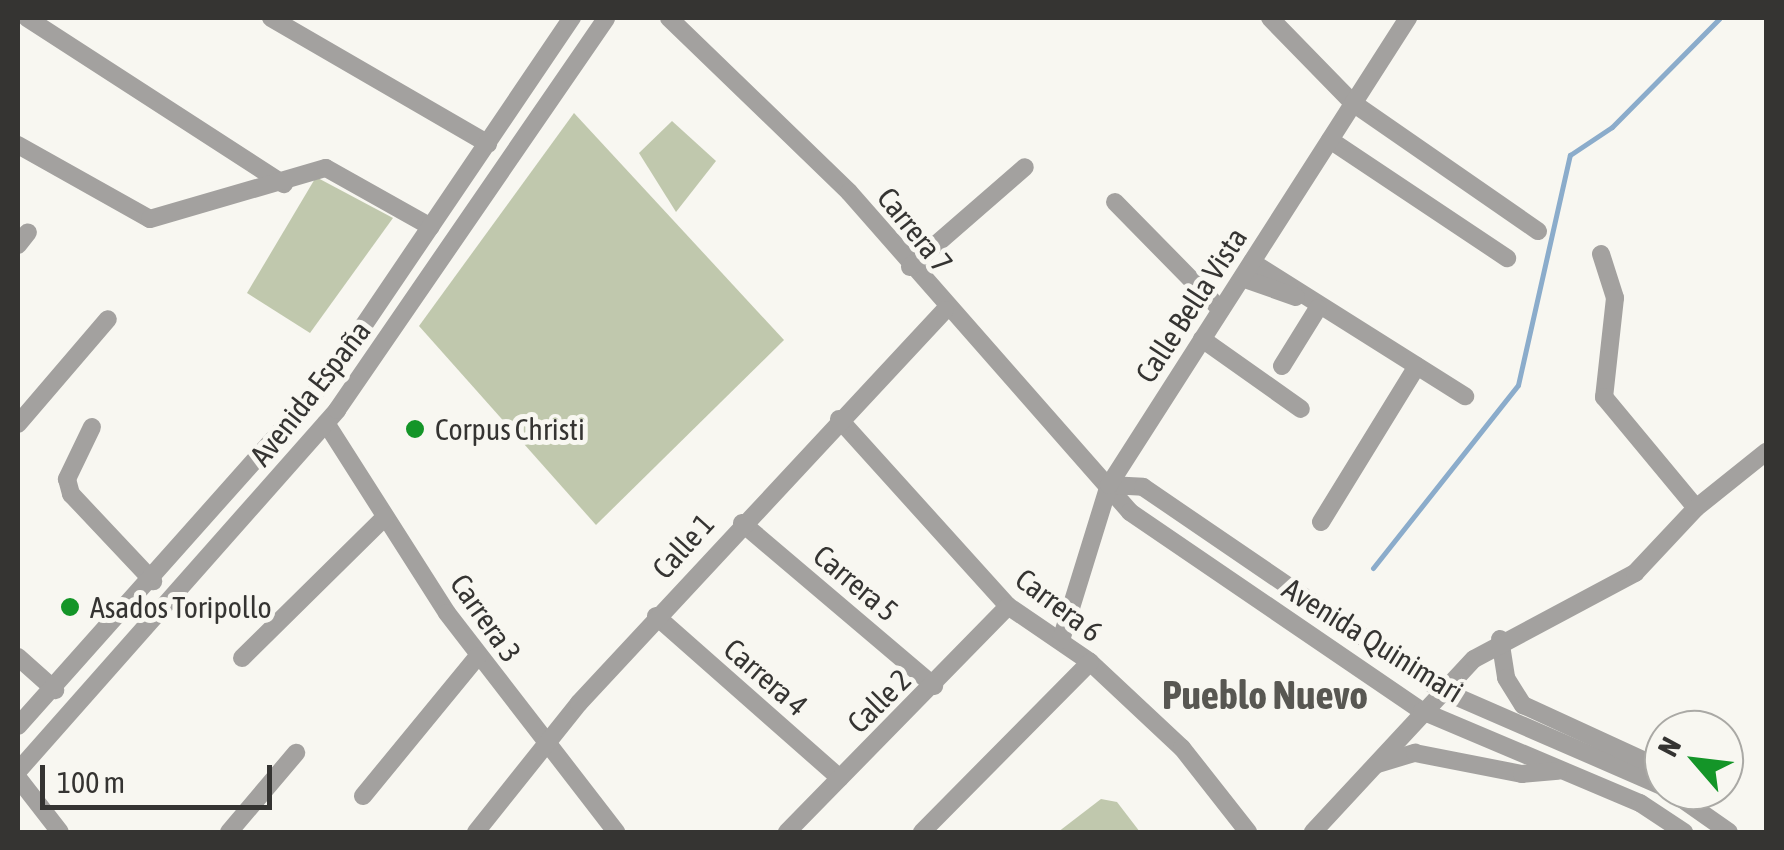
<!DOCTYPE html>
<meta charset="utf-8">
<style>
body{margin:0}
#map{position:relative;width:1784px;height:850px;overflow:hidden;background:#f8f7f1;font-family:"Asap Condensed",sans-serif}
div>[style]{position:absolute}
[style*='--x']{left:calc(var(--x)*1px);top:calc(var(--y)*1px);width:calc(var(--w)*1px);rotate:calc(var(--a)*1deg)}
.green>*{inset:0;background:#c0c8ad}
.stream>*{height:5px;margin:-2.5px;padding:0 2.5px;transform-origin:2.5px;border-radius:2.5px;background:#8baccb}
.minor>*{height:18px;margin:-9px;padding:0 9px;transform-origin:9px;border-radius:9px;background:#a3a19f}
.dots>*{width:28px;height:28px;translate:-50% -50%;box-sizing:border-box;border:5px solid #f8f7f1;border-radius:50%}
span{translate:-50% -50%;white-space:nowrap;text-align:center;line-height:1.15;-webkit-text-stroke:10px #f8f7f1;paint-order:stroke}
.street-label{font-size:30px;color:#353432}
.poi-label{font-size:30px;color:#353432}
.left{translate:0 -50%;text-align:left}
.district-label{font-size:40px;color:#585752;font-weight:700}
.frame{position:absolute;inset:0;border:20px solid #353432;pointer-events:none}
.north{position:absolute;left:1644px;top:710px;width:100px;height:100px;box-sizing:border-box;background:#f8f7f1;border:2px solid #aaa9a5;border-radius:50%;rotate:298deg;font-size:28px;font-weight:700;line-height:40px;text-align:center;color:#353432}
.north::after{content:'';display:block;margin:auto;width:35px;height:45px;background:#149528;clip-path:polygon(50% 0,100% 100%,50% 72%,0 100%)}
.scale{position:absolute;left:40px;top:765px;width:232px;height:45px;box-sizing:border-box;border:5px solid #353432;border-top:0;padding-left:12px;font-size:30px;line-height:35px;white-space:nowrap;color:#353432;-webkit-text-stroke:8px #f8f7f1;paint-order:stroke}
</style>
<div id="map">
<div class="green">
<div style="clip-path:polygon(574px 113px,784px 340px,596px 525px,419px 326px)"></div>
<div style="clip-path:polygon(672px 121px,716px 161px,676px 212px,639px 153px)"></div>
<div style="clip-path:polygon(316px 177px,393px 218px,310px 333px,247px 293px)"></div>
<div style="clip-path:polygon(1101px 799px,1117px 802px,1140px 832px,1058px 832px)"></div>
</div>
<div class="stream">
<div style="--x:1373;--y:568;--w:233;--a:-51.6"></div>
<div style="--x:1518;--y:385;--w:236;--a:-77.3"></div>
<div style="--x:1570;--y:155;--w:50;--a:-33.7"></div>
<div style="--x:1612;--y:127;--w:153;--a:-45.3"></div>
</div>
<div class="minor">
<div style="--x:27;--y:18;--w:306;--a:32.9"></div>
<div style="--x:271;--y:18;--w:251;--a:30.1"></div>
<div style="--x:669;--y:18;--w:250;--a:44"></div>
<div style="--x:849;--y:192;--w:426;--a:48.7"></div>
<div style="--x:1130;--y:512;--w:353;--a:34.3"></div>
<div style="--x:1422;--y:711;--w:237;--a:22.9"></div>
<div style="--x:1640;--y:803;--w:53;--a:33.4"></div>
<div style="--x:1270;--y:18;--w:119;--a:45.7"></div>
<div style="--x:1353;--y:103;--w:225;--a:34.7"></div>
<div style="--x:1330;--y:140;--w:213;--a:33.7"></div>
<div style="--x:18;--y:145;--w:151;--a:29.3"></div>
<div style="--x:150;--y:219;--w:183;--a:-16.2"></div>
<div style="--x:326;--y:168;--w:120;--a:29.3"></div>
<div style="--x:1115;--y:202;--w:151;--a:45.5"></div>
<div style="--x:18;--y:245;--w:16;--a:-52"></div>
<div style="--x:1601;--y:254;--w:46;--a:72.3"></div>
<div style="--x:1615;--y:298;--w:100;--a:96.3"></div>
<div style="--x:1604;--y:397;--w:144;--a:50.3"></div>
<div style="--x:1252;--y:262;--w:252;--a:32.2"></div>
<div style="--x:910;--y:267;--w:152;--a:-41"></div>
<div style="--x:1242;--y:278;--w:57;--a:19.4"></div>
<div style="--x:1202;--y:339;--w:121;--a:35.3"></div>
<div style="--x:1282;--y:366;--w:68;--a:-58.2"></div>
<div style="--x:839;--y:419;--w:252;--a:47.9"></div>
<div style="--x:1008;--y:606;--w:99;--a:34.3"></div>
<div style="--x:1090;--y:662;--w:126;--a:43.1"></div>
<div style="--x:1182;--y:748;--w:107;--a:51.8"></div>
<div style="--x:326;--y:423;--w:225;--a:57.5"></div>
<div style="--x:447;--y:613;--w:277;--a:52.3"></div>
<div style="--x:18;--y:424;--w:138;--a:-49.4"></div>
<div style="--x:92;--y:427;--w:58;--a:115.7"></div>
<div style="--x:67;--y:479;--w:16;--a:75"></div>
<div style="--x:71;--y:494;--w:120;--a:46.7"></div>
<div style="--x:1109;--y:485;--w:34;--a:3"></div>
<div style="--x:1143;--y:487;--w:361;--a:34.3"></div>
<div style="--x:1441;--y:690;--w:243;--a:23.5"></div>
<div style="--x:1321;--y:522;--w:183;--a:-58.4"></div>
<div style="--x:742;--y:523;--w:252;--a:40.3"></div>
<div style="--x:656;--y:616;--w:245;--a:41.4"></div>
<div style="--x:1500;--y:639;--w:39;--a:81"></div>
<div style="--x:1506;--y:678;--w:32;--a:58"></div>
<div style="--x:1523;--y:705;--w:155;--a:24.7"></div>
<div style="--x:1061;--y:640;--w:162;--a:-72.8"></div>
<div style="--x:1109;--y:485;--w:555;--a:-57.37"></div>
<div style="--x:18;--y:657;--w:50;--a:41.7"></div>
<div style="--x:242;--y:658;--w:201;--a:-44.6"></div>
<div style="--x:18;--y:726;--w:466;--a:-48.3"></div>
<div style="--x:328;--y:378;--w:435;--a:-55.9"></div>
<div style="--x:1378;--y:764;--w:39;--a:-17"></div>
<div style="--x:1415;--y:753;--w:109;--a:11.1"></div>
<div style="--x:1522;--y:774;--w:36;--a:-5"></div>
<div style="--x:18;--y:771;--w:482;--a:-48.5"></div>
<div style="--x:337;--y:410;--w:475;--a:-55.5"></div>
<div style="--x:18;--y:778;--w:68;--a:52.1"></div>
<div style="--x:1669;--y:790;--w:73;--a:35"></div>
<div style="--x:363;--y:796;--w:181;--a:-50.6"></div>
<div style="--x:229;--y:832;--w:104;--a:-49.7"></div>
<div style="--x:476;--y:832;--w:165;--a:-51.4"></div>
<div style="--x:579;--y:703;--w:537;--a:-47.04"></div>
<div style="--x:787;--y:832;--w:316;--a:-45.6"></div>
<div style="--x:922;--y:832;--w:239;--a:-45.3"></div>
<div style="--x:1313;--y:832;--w:236;--a:-47.1"></div>
<div style="--x:1474;--y:659;--w:183;--a:-28.1"></div>
<div style="--x:1635;--y:573;--w:89;--a:-46.8"></div>
<div style="--x:1696;--y:508;--w:90;--a:-38.7"></div>
</div>
<div class="dots">
<div style="left:415px;top:429px;background:#149528"></div>
<div style="left:70px;top:607px;background:#149528"></div>
</div>
<div class="street-label">
<span style="left:915px;top:230px;rotate:51deg">Carrera 7</span>
<span style="left:1191px;top:305px;rotate:-57deg">Calle Bella Vista</span>
<span style="left:310px;top:393px;rotate:-52deg">Avenida España</span>
<span style="left:683px;top:546px;rotate:-48deg">Calle 1</span>
<span style="left:856px;top:583px;rotate:40deg">Carrera 5</span>
<span style="left:1059px;top:605px;rotate:37deg">Carrera 6</span>
<span style="left:486px;top:618px;rotate:55deg">Carrera 3</span>
<span style="left:1373px;top:640px;rotate:32deg">Avenida Quinimari</span>
<span style="left:766px;top:677px;rotate:41deg">Carrera 4</span>
<span style="left:879px;top:701px;rotate:-45deg">Calle 2</span>
</div>
<div class="poi-label">
<span class="left" style="left:435px;top:429px">Corpus Christi</span>
<span class="left" style="left:90px;top:607px">Asados Toripollo</span>
</div>
<div class="district-label">
<span style="left:1265px;top:695px">Pueblo Nuevo</span>
</div>
<div class="frame"></div>
<div class="north">N</div>
<div class="scale">100 m</div>
</div>
